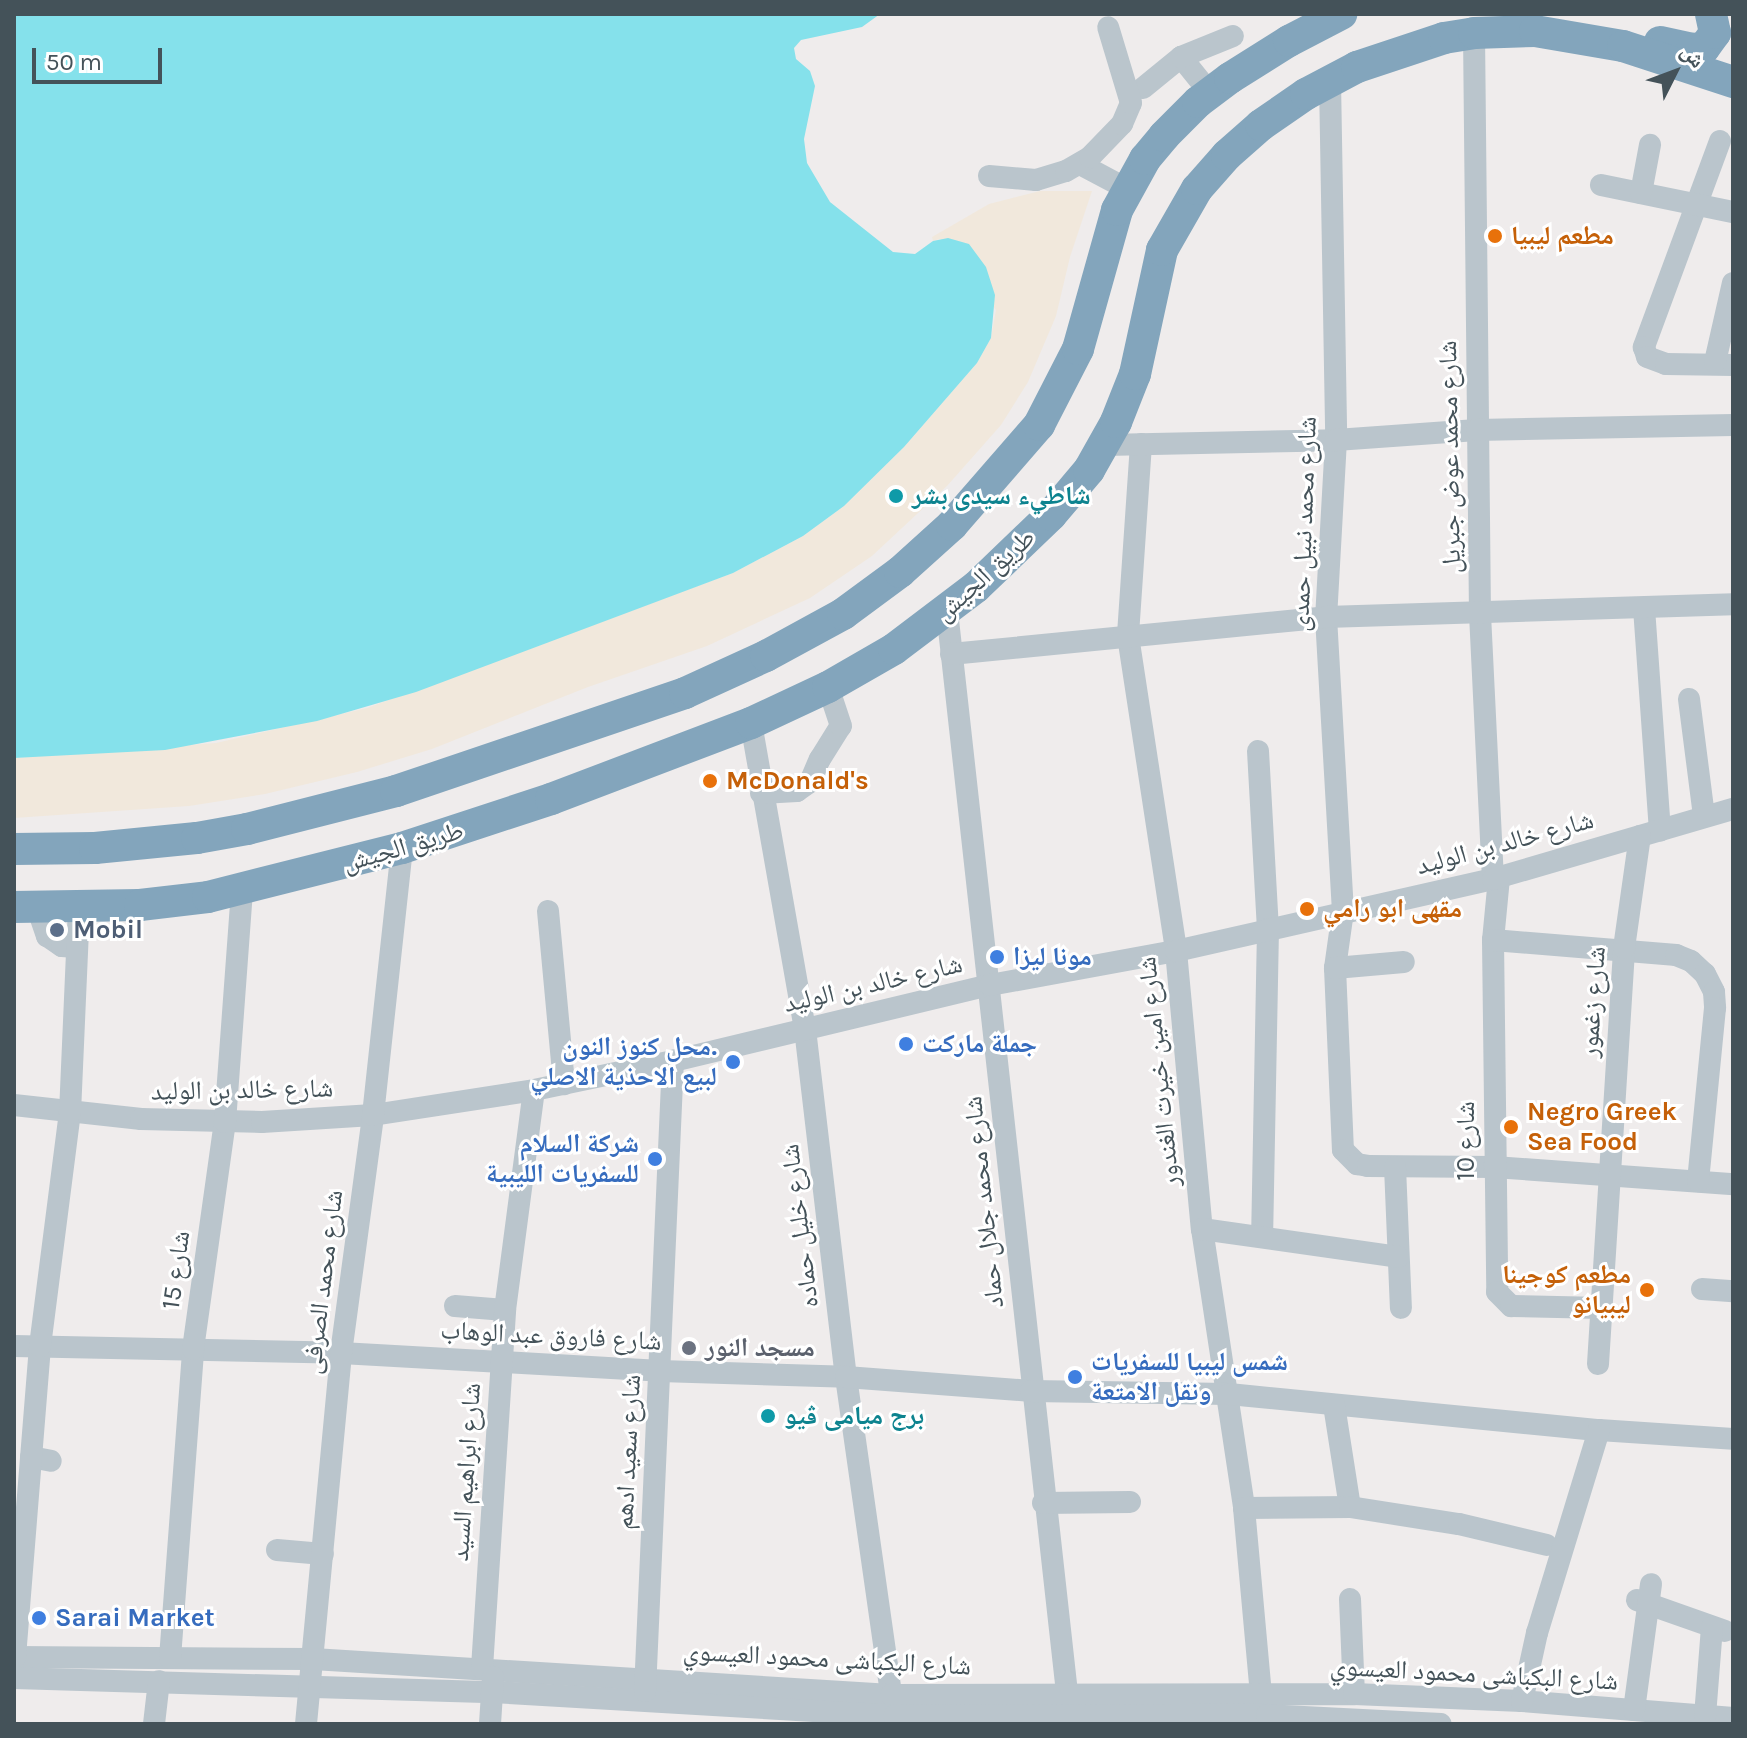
<!DOCTYPE html>
<meta charset="utf-8">
<style>
body{margin:0}
#map{position:relative;width:1747px;height:1738px;overflow:hidden;background:#efecec;font-family:Karla,"Noto Naskh Arabic",sans-serif}
div>[style]{position:absolute}
[style*='--x']{left:calc(var(--x)*1px);top:calc(var(--y)*1px);width:calc(var(--w)*1px);rotate:calc(var(--a)*1deg)}
.sand>*{inset:0;background:#f1e8dc}
.water>*{inset:0;background:#85e1eb}
.minor>*{height:22px;margin:-11px;padding:0 11px;transform-origin:11px;border-radius:11px;background:#bac5cc}
.highway>*{height:32px;margin:-16px;padding:0 16px;transform-origin:16px;border-radius:16px;background:#83a5bc}
.dots>*{width:22px;height:22px;translate:-50% -50%;box-sizing:border-box;border:4px solid #fff;border-radius:50%}
span{translate:-50% -50%;white-space:nowrap;text-align:center;line-height:1.15;-webkit-text-stroke:6px #fff;paint-order:stroke}
.food-label{font-size:26px;color:#c56008;font-weight:700}
.left{translate:0 -50%;text-align:left}
.right{translate:-100% -50%;text-align:right}
.street-label{font-size:26px;color:#445259}
.culture-label{font-size:26px;color:#0d838f;font-weight:700}
.service-label{font-size:26px;color:#4e5e75;font-weight:700}
.shop-label{font-size:26px;color:#366cbe;font-weight:700}
.worship-label{font-size:26px;color:#5b616d;font-weight:700}
.frame{position:absolute;inset:0;border:16px solid #445259;pointer-events:none}
.north{position:absolute;left:1635px;top:32px;width:80px;height:80px;-webkit-text-stroke:6px #fff;paint-order:stroke;rotate:48deg;font-size:22px;font-weight:700;line-height:32px;text-align:center;color:#445259}
.north::after{content:'';display:block;margin:auto;width:28px;height:36px;background:#445259;clip-path:polygon(50% 0,100% 100%,50% 72%,0 100%)}
.scale{position:absolute;left:32px;top:48px;width:130px;height:36px;box-sizing:border-box;border:4px solid #445259;border-top:0;padding-left:10px;font-size:24px;line-height:28px;white-space:nowrap;color:#445259;-webkit-text-stroke:6px #fff;paint-order:stroke}
</style>
<div id="map">
<div class="sand">
<div style="clip-path:polygon(1040px 191px,1092px 191px,1070px 257px,1056px 316px,1028px 382px,1001px 425px,947px 486px,872px 556px,810px 598px,707px 646px,588px 687px,432px 749px,357px 772px,265px 794px,189px 806px,14px 818px,14px 758px,216px 743px,367px 708px,733px 573px,803px 536px,844px 506px,904px 447px,977px 363px,991px 338px,996px 310px,940px 239px,933px 241px,932px 237px,989px 204px)"></div>
</div>
<div class="water">
<div style="clip-path:polygon(14px 14px,880px 14px,862px 27px,801px 40px,794px 48px,796px 59px,810px 71px,815px 86px,804px 139px,807px 163px,830px 202px,893px 252px,915px 254px,933px 241px,948px 238px,969px 244px,986px 267px,995px 295px,991px 338px,977px 363px,904px 447px,844px 506px,803px 536px,733px 573px,416px 692px,317px 721px,165px 750px,14px 758px)"></div>
</div>
<div class="minor">
<div style="--x:1474;--y:33;--w:581;--a:89.41"></div>
<div style="--x:1480;--y:614;--w:265;--a:87.2"></div>
<div style="--x:1181;--y:57;--w:46;--a:51.1"></div>
<div style="--x:1330;--y:81;--w:359;--a:89"></div>
<div style="--x:1336;--y:440;--w:177;--a:93.2"></div>
<div style="--x:1326;--y:617;--w:294;--a:86.7"></div>
<div style="--x:1343;--y:911;--w:58;--a:98"></div>
<div style="--x:1335;--y:968;--w:182;--a:87.5"></div>
<div style="--x:1343;--y:1150;--w:20;--a:45"></div>
<div style="--x:1357;--y:1164;--w:11;--a:10"></div>
<div style="--x:1368;--y:1166;--w:126;--a:0.5"></div>
<div style="--x:1494;--y:1167;--w:240;--a:4.1"></div>
<div style="--x:1143;--y:88;--w:49;--a:-39.2"></div>
<div style="--x:1181;--y:57;--w:56;--a:-22"></div>
<div style="--x:1720;--y:141;--w:220;--a:110.3"></div>
<div style="--x:1644;--y:347;--w:10;--a:73"></div>
<div style="--x:1647;--y:357;--w:20;--a:20"></div>
<div style="--x:1666;--y:364;--w:67;--a:0.9"></div>
<div style="--x:1080;--y:164;--w:53;--a:28"></div>
<div style="--x:989;--y:176;--w:47;--a:4.9"></div>
<div style="--x:1036;--y:180;--w:31;--a:-17"></div>
<div style="--x:1066;--y:171;--w:28;--a:-30"></div>
<div style="--x:1090;--y:157;--w:46;--a:-45.9"></div>
<div style="--x:1122;--y:124;--w:23;--a:-67"></div>
<div style="--x:1131;--y:103;--w:79;--a:-106.8"></div>
<div style="--x:1601;--y:185;--w:135;--a:11.6"></div>
<div style="--x:1641;--y:193;--w:49;--a:-79.4"></div>
<div style="--x:1715;--y:362;--w:81;--a:-77.2"></div>
<div style="--x:1141;--y:444;--w:192;--a:93.9"></div>
<div style="--x:1128;--y:636;--w:319;--a:81.3"></div>
<div style="--x:1176;--y:951;--w:279;--a:84.7"></div>
<div style="--x:1202;--y:1229;--w:282;--a:81.4"></div>
<div style="--x:1244;--y:1508;--w:187;--a:84.8"></div>
<div style="--x:1105;--y:445;--w:231;--a:-1.2"></div>
<div style="--x:1336;--y:440;--w:141;--a:-4.1"></div>
<div style="--x:1477;--y:430;--w:256;--a:-1.1"></div>
<div style="--x:1644;--y:608;--w:223;--a:85.9"></div>
<div style="--x:947;--y:611;--w:1089;--a:83.67"></div>
<div style="--x:951;--y:654;--w:377;--a:-5.6"></div>
<div style="--x:1326;--y:617;--w:407;--a:-1.8"></div>
<div style="--x:1689;--y:699;--w:118;--a:82.7"></div>
<div style="--x:751;--y:723;--w:311;--a:80"></div>
<div style="--x:805;--y:1029;--w:350;--a:83.3"></div>
<div style="--x:846;--y:1377;--w:333;--a:81.9"></div>
<div style="--x:1258;--y:751;--w:178;--a:86.8"></div>
<div style="--x:1268;--y:929;--w:307;--a:91.1"></div>
<div style="--x:761;--y:793;--w:36;--a:-3"></div>
<div style="--x:797;--y:791;--w:16;--a:-35"></div>
<div style="--x:810;--y:782;--w:25;--a:-67"></div>
<div style="--x:820;--y:759;--w:39;--a:-58"></div>
<div style="--x:841;--y:726;--w:41;--a:-108.4"></div>
<div style="--x:1499;--y:878;--w:62;--a:95.5"></div>
<div style="--x:1493;--y:940;--w:352;--a:89.3"></div>
<div style="--x:1497;--y:1292;--w:20;--a:45"></div>
<div style="--x:1511;--y:1306;--w:91;--a:1.3"></div>
<div style="--x:37;--y:907;--w:31;--a:71"></div>
<div style="--x:47;--y:936;--w:18;--a:34"></div>
<div style="--x:62;--y:946;--w:13;--a:4"></div>
<div style="--x:548;--y:911;--w:174;--a:84.7"></div>
<div style="--x:1493;--y:940;--w:184;--a:4.7"></div>
<div style="--x:1676;--y:955;--w:16;--a:22"></div>
<div style="--x:1691;--y:961;--w:19;--a:43"></div>
<div style="--x:1705;--y:974;--w:20;--a:63"></div>
<div style="--x:1714;--y:992;--w:16;--a:86"></div>
<div style="--x:1715;--y:1008;--w:174;--a:95.6"></div>
<div style="--x:1335;--y:968;--w:69;--a:-5"></div>
<div style="--x:14;--y:1105;--w:128;--a:6.3"></div>
<div style="--x:141;--y:1119;--w:121;--a:1.4"></div>
<div style="--x:262;--y:1122;--w:111;--a:-3.6"></div>
<div style="--x:373;--y:1115;--w:163;--a:-8.8"></div>
<div style="--x:534;--y:1090;--w:142;--a:-11.8"></div>
<div style="--x:673;--y:1061;--w:326;--a:-13.5"></div>
<div style="--x:990;--y:985;--w:189;--a:-10.4"></div>
<div style="--x:1176;--y:951;--w:325;--a:-12.8"></div>
<div style="--x:1493;--y:879;--w:250;--a:-16.3"></div>
<div style="--x:1395;--y:1167;--w:141;--a:87.6"></div>
<div style="--x:1202;--y:1229;--w:198;--a:8.1"></div>
<div style="--x:1702;--y:1289;--w:31;--a:4"></div>
<div style="--x:455;--y:1306;--w:50;--a:4.6"></div>
<div style="--x:14;--y:1346;--w:327;--a:1.2"></div>
<div style="--x:341;--y:1353;--w:320;--a:3.2"></div>
<div style="--x:660;--y:1371;--w:186;--a:1.8"></div>
<div style="--x:846;--y:1377;--w:186;--a:4.3"></div>
<div style="--x:1031;--y:1391;--w:198;--a:0.9"></div>
<div style="--x:1229;--y:1394;--w:372;--a:5.6"></div>
<div style="--x:1599;--y:1430;--w:134;--a:3.8"></div>
<div style="--x:1598;--y:1364;--w:417;--a:-86.4"></div>
<div style="--x:1624;--y:948;--w:113;--a:-81.9"></div>
<div style="--x:1334;--y:1405;--w:103;--a:81.1"></div>
<div style="--x:31;--y:1457;--w:20;--a:11"></div>
<div style="--x:1043;--y:1503;--w:87;--a:-0.7"></div>
<div style="--x:1244;--y:1508;--w:106;--a:-0.5"></div>
<div style="--x:1350;--y:1507;--w:110;--a:8.9"></div>
<div style="--x:1459;--y:1524;--w:90;--a:13.4"></div>
<div style="--x:277;--y:1550;--w:46;--a:5"></div>
<div style="--x:1350;--y:1599;--w:95;--a:87.6"></div>
<div style="--x:1637;--y:1600;--w:93;--a:19.4"></div>
<div style="--x:14;--y:1657;--w:299;--a:0.4"></div>
<div style="--x:313;--y:1659;--w:579;--a:3.56"></div>
<div style="--x:891;--y:1695;--w:463;--a:-0.1"></div>
<div style="--x:1354;--y:1694;--w:168;--a:2.4"></div>
<div style="--x:1522;--y:1701;--w:212;--a:4.6"></div>
<div style="--x:15;--y:1657;--w:312;--a:-85.4"></div>
<div style="--x:40;--y:1346;--w:235;--a:-82.7"></div>
<div style="--x:70;--y:1113;--w:206;--a:-87.5"></div>
<div style="--x:170;--y:1658;--w:310;--a:-85.7"></div>
<div style="--x:193;--y:1349;--w:229;--a:-82"></div>
<div style="--x:225;--y:1122;--w:233;--a:-85.8"></div>
<div style="--x:482;--y:1668;--w:359;--a:-86.3"></div>
<div style="--x:505;--y:1310;--w:222;--a:-82.5"></div>
<div style="--x:14;--y:1678;--w:479;--a:1.7"></div>
<div style="--x:493;--y:1692;--w:402;--a:3.4"></div>
<div style="--x:894;--y:1716;--w:373;--a:-0.2"></div>
<div style="--x:1267;--y:1715;--w:174;--a:3"></div>
<div style="--x:645;--y:1691;--w:631;--a:-87.46"></div>
<div style="--x:1522;--y:1701;--w:70;--a:-77.6"></div>
<div style="--x:1537;--y:1633;--w:212;--a:-73"></div>
<div style="--x:1634;--y:1710;--w:127;--a:-82.3"></div>
<div style="--x:1705;--y:1716;--w:89;--a:-85.5"></div>
<div style="--x:154;--y:1724;--w:43;--a:-83.4"></div>
<div style="--x:306;--y:1724;--w:373;--a:-84.6"></div>
<div style="--x:341;--y:1353;--w:240;--a:-82.3"></div>
<div style="--x:373;--y:1115;--w:269;--a:-83.8"></div>
<div style="--x:490;--y:1724;--w:47;--a:-86.3"></div>
</div>
<div class="highway">
<div style="--x:1660;--y:42;--w:33;--a:12"></div>
<div style="--x:1692;--y:49;--w:12;--a:-5"></div>
<div style="--x:1704;--y:48;--w:19;--a:-54"></div>
<div style="--x:1715;--y:33;--w:19;--a:-102"></div>
<div style="--x:14;--y:849;--w:81;--a:-0.7"></div>
<div style="--x:95;--y:848;--w:102;--a:-5.6"></div>
<div style="--x:197;--y:838;--w:51;--a:-10.2"></div>
<div style="--x:247;--y:829;--w:154;--a:-14.3"></div>
<div style="--x:396;--y:791;--w:305;--a:-18.7"></div>
<div style="--x:685;--y:693;--w:89;--a:-24.6"></div>
<div style="--x:766;--y:656;--w:88;--a:-28.6"></div>
<div style="--x:843;--y:614;--w:71;--a:-36.4"></div>
<div style="--x:900;--y:572;--w:70;--a:-42.1"></div>
<div style="--x:952;--y:525;--w:133;--a:-49"></div>
<div style="--x:1039;--y:425;--w:85;--a:-62.8"></div>
<div style="--x:1078;--y:349;--w:144;--a:-74.3"></div>
<div style="--x:1117;--y:210;--w:58;--a:-61.2"></div>
<div style="--x:1145;--y:159;--w:30;--a:-50"></div>
<div style="--x:1164;--y:136;--w:48;--a:-45"></div>
<div style="--x:1198;--y:102;--w:40;--a:-37"></div>
<div style="--x:1230;--y:78;--w:70;--a:-32.1"></div>
<div style="--x:1289;--y:41;--w:59;--a:-27.4"></div>
<div style="--x:14;--y:907;--w:126;--a:-0.9"></div>
<div style="--x:140;--y:905;--w:68;--a:-6.7"></div>
<div style="--x:208;--y:897;--w:200;--a:-14.2"></div>
<div style="--x:402;--y:848;--w:157;--a:-18.2"></div>
<div style="--x:551;--y:799;--w:214;--a:-20.8"></div>
<div style="--x:751;--y:723;--w:85;--a:-25.1"></div>
<div style="--x:828;--y:687;--w:76;--a:-29.9"></div>
<div style="--x:894;--y:649;--w:103;--a:-37.1"></div>
<div style="--x:976;--y:587;--w:104;--a:-43.8"></div>
<div style="--x:1051;--y:515;--w:59;--a:-49.8"></div>
<div style="--x:1089;--y:470;--w:55;--a:-60.6"></div>
<div style="--x:1116;--y:422;--w:52;--a:-68.4"></div>
<div style="--x:1135;--y:374;--w:127;--a:-77.7"></div>
<div style="--x:1162;--y:250;--w:70;--a:-60.2"></div>
<div style="--x:1197;--y:189;--w:45;--a:-48.6"></div>
<div style="--x:1227;--y:155;--w:45;--a:-41.4"></div>
<div style="--x:1261;--y:125;--w:55;--a:-34.6"></div>
<div style="--x:1306;--y:94;--w:58;--a:-27.9"></div>
<div style="--x:1357;--y:67;--w:92;--a:-18.4"></div>
<div style="--x:1444;--y:38;--w:30;--a:-9"></div>
<div style="--x:1474;--y:33;--w:61;--a:-1.9"></div>
<div style="--x:1535;--y:31;--w:89;--a:9.7"></div>
<div style="--x:1623;--y:46;--w:116;--a:18.1"></div>
</div>
<div class="dots">
<div style="left:1495px;top:236px;background:#e8710a"></div>
<div style="left:896px;top:496px;background:#0f9aa8"></div>
<div style="left:710px;top:781px;background:#e8710a"></div>
<div style="left:1307px;top:909px;background:#e8710a"></div>
<div style="left:57px;top:930px;background:#5c6f8a"></div>
<div style="left:997px;top:957px;background:#3f7fe0"></div>
<div style="left:906px;top:1044px;background:#3f7fe0"></div>
<div style="left:733px;top:1062px;background:#3f7fe0"></div>
<div style="left:1511px;top:1127px;background:#e8710a"></div>
<div style="left:655px;top:1159px;background:#3f7fe0"></div>
<div style="left:1647px;top:1290px;background:#e8710a"></div>
<div style="left:689px;top:1348px;background:#6b7280"></div>
<div style="left:1075px;top:1377px;background:#3f7fe0"></div>
<div style="left:768px;top:1416px;background:#0f9aa8"></div>
<div style="left:39px;top:1618px;background:#3f7fe0"></div>
</div>
<div class="food-label">
<span class="left" style="left:1511px;top:236px">مطعم ليبيا</span>
<span class="left" style="left:726px;top:781px">McDonald's</span>
<span class="left" style="left:1323px;top:909px">مقهى ابو رامي</span>
<span class="left" style="left:1527px;top:1127px">Negro Greek<br>Sea Food</span>
<span class="right" style="left:1631px;top:1290px">مطعم كوجينا<br>ليبيانو</span>
</div>
<div class="street-label">
<span style="left:1450px;top:457px;rotate:-91deg">شارع محمد عوض جبريل</span>
<span style="left:1304px;top:524px;rotate:-88deg">شارع محمد نبيل حمدى</span>
<span style="left:985px;top:575px;rotate:-42deg">طريق الجيش</span>
<span style="left:1505px;top:843px;rotate:-15deg">شارع خالد بن الوليد</span>
<span style="left:403px;top:847px;rotate:-16deg">طريق الجيش</span>
<span style="left:873px;top:984px;rotate:-13deg">شارع خالد بن الوليد</span>
<span style="left:1593px;top:1002px;rotate:-86deg">شارع زغمور</span>
<span style="left:1159px;top:1072px;rotate:-96deg">شارع امين خيرت الغندور</span>
<span style="left:242px;top:1090px;rotate:-1deg">شارع خالد بن الوليد</span>
<span style="left:1466px;top:1141px;rotate:-90deg">شارع 10</span>
<span style="left:984px;top:1202px;rotate:-96deg">شارع محمد جلال حماد</span>
<span style="left:800px;top:1226px;rotate:-97deg">شارع خليل حماده</span>
<span style="left:176px;top:1270px;rotate:-82deg">شارع 15</span>
<span style="left:323px;top:1282px;rotate:-83deg">شارع محمد الصرفى</span>
<span style="left:551px;top:1336px;rotate:3deg">شارع فاروق عبد الوهاب</span>
<span style="left:628px;top:1452px;rotate:-87deg">شارع سعيد ادهم</span>
<span style="left:466px;top:1472px;rotate:-86deg">شارع ابراهيم السيد</span>
<span style="left:827px;top:1659px;rotate:3deg">شارع البكباشى محمود العيسوي</span>
<span style="left:1474px;top:1674px;rotate:3deg">شارع البكباشى محمود العيسوي</span>
</div>
<div class="culture-label">
<span class="left" style="left:912px;top:496px">شاطيء سيدى بشر</span>
<span class="left" style="left:784px;top:1416px">برج ميامى ڤيو</span>
</div>
<div class="service-label">
<span class="left" style="left:73px;top:930px">Mobil</span>
</div>
<div class="shop-label">
<span class="left" style="left:1013px;top:957px">مونا ليزا</span>
<span class="left" style="left:922px;top:1044px">جملة ماركت</span>
<span class="right" style="left:717px;top:1062px">محل كنوز النون.<br>لبيع الاحذية الاصلي</span>
<span class="right" style="left:639px;top:1159px">شركة السلام<br>للسفريات الليبية</span>
<span class="left" style="left:1091px;top:1377px">شمس ليبيا للسفريات<br>ونقل الامتعة</span>
<span class="left" style="left:55px;top:1618px">Sarai Market</span>
</div>
<div class="worship-label">
<span class="left" style="left:705px;top:1348px">مسجد النور</span>
</div>
<div class="frame"></div>
<div class="north">ش</div>
<div class="scale">50 m</div>
</div>
